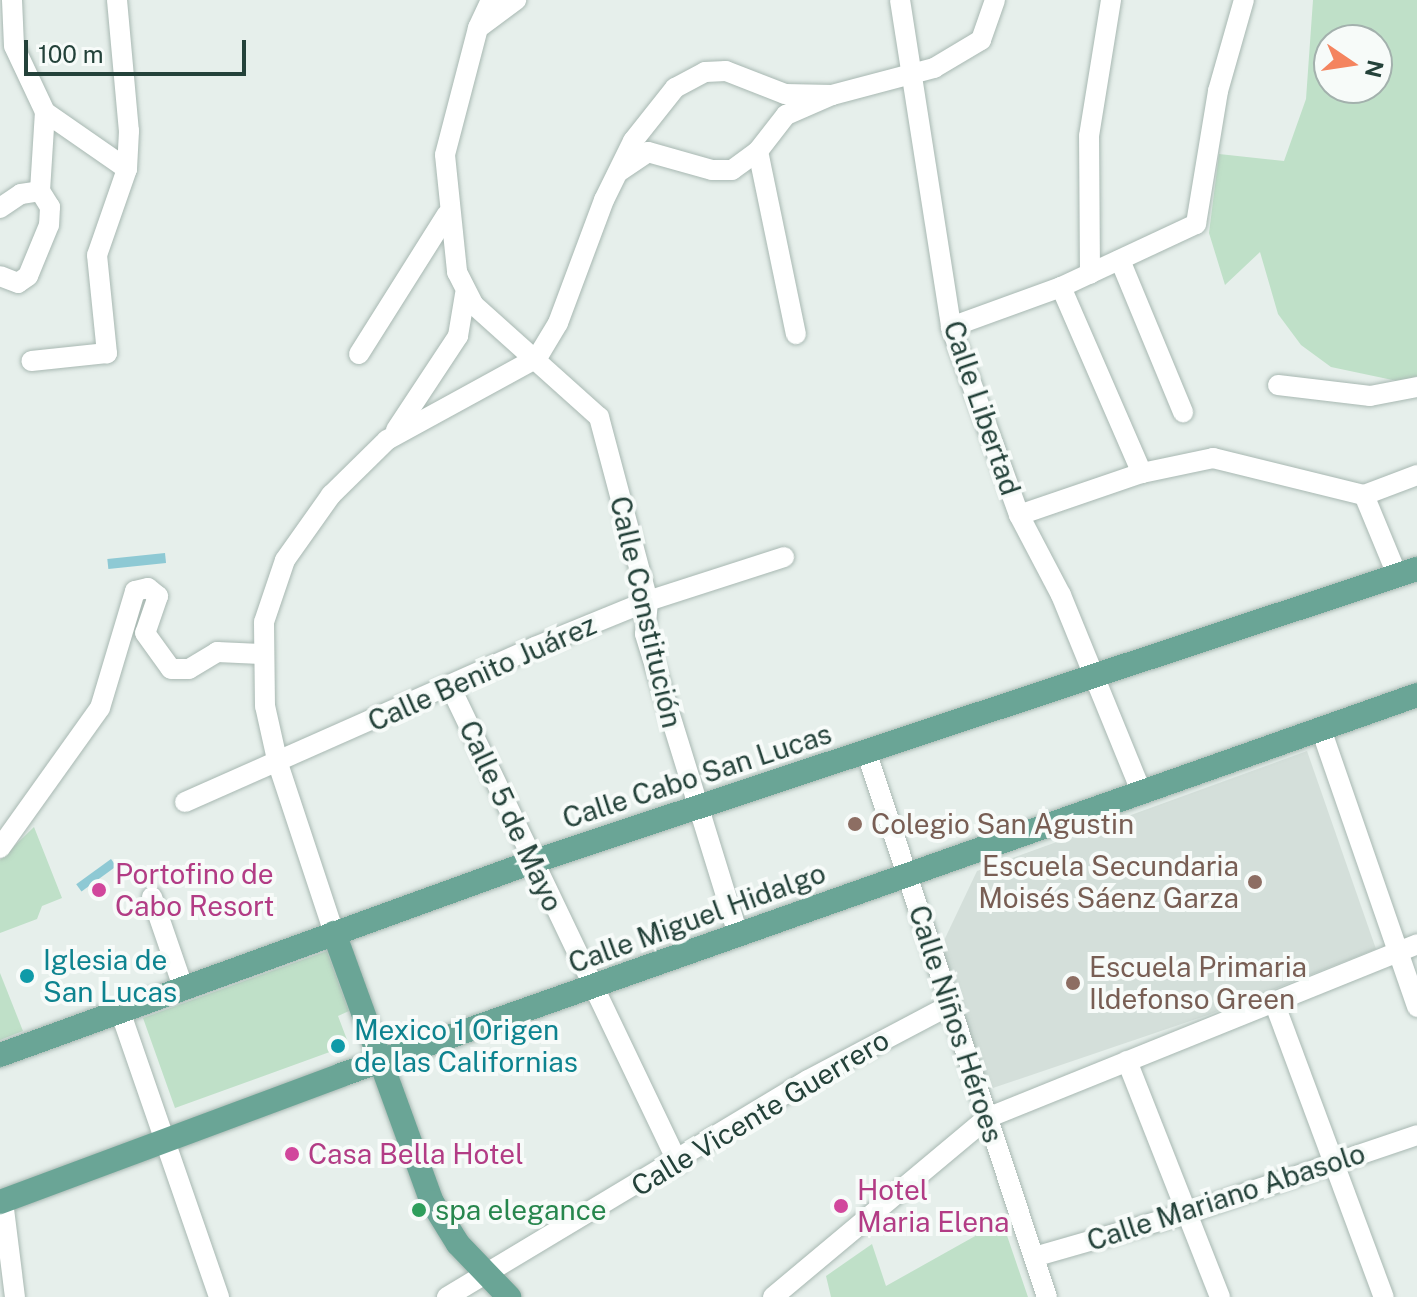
<!DOCTYPE html>
<meta charset="utf-8">
<style>
body{margin:0}
#map{position:relative;width:1417px;height:1297px;overflow:hidden;background:#e6efeb;font-family:"Public Sans",sans-serif}
div>[style]{position:absolute}
[style*='--x']{left:calc(var(--x)*1px);top:calc(var(--y)*1px);width:calc(var(--w)*1px);rotate:calc(var(--a)*1deg)}
.built>*{inset:0;background:#d4dfda}
.green>*{inset:0;background:#bfe0c8}
.water>*{inset:0;background:#8ec9d4;transform-origin:0 0}
.roads{filter:drop-shadow(0 0 2px #a8b8b2) drop-shadow(0 0 2px #a8b8b2)}
.minor>*{height:20px;margin:-10px;padding:0 10px;transform-origin:10px;border-radius:10px;background:#fff}
.major>*{height:24px;margin:-12px;padding:0 12px;transform-origin:12px;border-radius:12px;background:#6aa596}
.dots>*{width:22px;height:22px;translate:-50% -50%;box-sizing:border-box;border:4px solid #f7fbf9;border-radius:50%}
span{translate:-50% -50%;white-space:nowrap;text-align:center;line-height:1.15;-webkit-text-stroke:8px #f7fbf9;paint-order:stroke}
.street-label{font-size:28px;color:#24423a}
.education-label{font-size:28px;color:#785e54}
.left{translate:0 -50%;text-align:left}
.right{translate:-100% -50%;text-align:right}
.hotel-label{font-size:28px;color:#b23c85}
.culture-label{font-size:28px;color:#0d838f}
.leisure-label{font-size:28px;color:#27864d}
.north{position:absolute;left:1313px;top:24px;width:80px;height:80px;box-sizing:border-box;background:#f7fbf9;border:2px solid #a3b1ad;border-radius:50%;rotate:103deg;font-size:22px;font-weight:700;line-height:32px;text-align:center;color:#24423a}
.north::after{content:'';display:block;margin:auto;width:28px;height:36px;background:#f4845f;clip-path:polygon(50% 0,100% 100%,50% 72%,0 100%)}
.scale{position:absolute;left:24px;top:40px;width:222px;height:36px;box-sizing:border-box;border:4px solid #24423a;border-top:0;padding-left:10px;font-size:24px;line-height:28px;white-space:nowrap;color:#24423a;-webkit-text-stroke:6px #f7fbf9;paint-order:stroke}
</style>
<div id="map">
<div class="built">
<div style="clip-path:polygon(1307px 751px,1376px 949px,1208px 1015px,987px 1090px,939px 951px,977px 871px)"></div>
</div>
<div class="green">
<div style="clip-path:polygon(evenodd,1313px 0,1417px 0,1417px 376px,1402px 382px,1331px 367px,1301px 345px,1278px 314px,1260px 252px,1225px 285px,1209px 233px,1219px 154px,1284px 161px,1306px 99px,1313px 0,1329px 40px,1377px 40px,1377px 88px,1329px 88px,1329px 40px)"></div>
<div style="clip-path:polygon(34px 827px,62px 898px,42px 906px,37px 919px,0 933px,0 860px)"></div>
<div style="clip-path:polygon(327px 951px,349px 1011px,338px 1016px,349px 1045px,175px 1108px,143px 1018px)"></div>
<div style="clip-path:polygon(0 973px,23px 1031px,0 1040px)"></div>
<div style="clip-path:polygon(1002px 1221px,1028px 1297px,831px 1297px,826px 1276px,872px 1244px,886px 1286px)"></div>
</div>
<div class="water">
<div style="left:165px;top:553px;width:10px;height:58px;rotate:84deg"></div>
<div style="left:111px;top:859px;width:9px;height:43px;rotate:54deg"></div>
</div>
<div class="roads">
<div class="minor">
<div style="--x:12;--y:0;--w:46;--a:87.5"></div>
<div style="--x:14;--y:46;--w:73;--a:64.8"></div>
<div style="--x:45;--y:112;--w:100;--a:34.8"></div>
<div style="--x:127;--y:169;--w:91;--a:109.2"></div>
<div style="--x:97;--y:255;--w:99;--a:84.2"></div>
<div style="--x:107;--y:353;--w:76;--a:174"></div>
<div style="--x:117;--y:0;--w:132;--a:84.8"></div>
<div style="--x:129;--y:131;--w:38;--a:93"></div>
<div style="--x:491;--y:0;--w:31;--a:115"></div>
<div style="--x:478;--y:28;--w:131;--a:104.6"></div>
<div style="--x:445;--y:155;--w:118;--a:84.1"></div>
<div style="--x:457;--y:272;--w:37;--a:63"></div>
<div style="--x:474;--y:305;--w:168;--a:41.9"></div>
<div style="--x:599;--y:417;--w:190;--a:75.1"></div>
<div style="--x:648;--y:601;--w:33;--a:95"></div>
<div style="--x:645;--y:634;--w:314;--a:72.8"></div>
<div style="--x:900;--y:0;--w:331;--a:81.1"></div>
<div style="--x:951;--y:327;--w:200;--a:70.1"></div>
<div style="--x:1019;--y:515;--w:90;--a:62.3"></div>
<div style="--x:1061;--y:595;--w:214;--a:67.8"></div>
<div style="--x:481;--y:26;--w:44;--a:-36.6"></div>
<div style="--x:758;--y:151;--w:187;--a:78.3"></div>
<div style="--x:620;--y:171;--w:34;--a:-34"></div>
<div style="--x:648;--y:152;--w:66;--a:15.7"></div>
<div style="--x:712;--y:170;--w:20;--a:0"></div>
<div style="--x:732;--y:170;--w:32;--a:-36"></div>
<div style="--x:758;--y:151;--w:46;--a:-52.1"></div>
<div style="--x:786;--y:115;--w:50;--a:-23.5"></div>
<div style="--x:832;--y:95;--w:106;--a:-14.8"></div>
<div style="--x:934;--y:68;--w:55;--a:-30.8"></div>
<div style="--x:981;--y:40;--w:42;--a:-70.7"></div>
<div style="--x:40;--y:191;--w:79;--a:-86.4"></div>
<div style="--x:0;--y:208;--w:25;--a:-34"></div>
<div style="--x:21;--y:194;--w:19;--a:-9"></div>
<div style="--x:40;--y:191;--w:19;--a:58"></div>
<div style="--x:50;--y:207;--w:18;--a:93"></div>
<div style="--x:49;--y:225;--w:55;--a:112.4"></div>
<div style="--x:28;--y:276;--w:12;--a:145"></div>
<div style="--x:18;--y:283;--w:19;--a:-159"></div>
<div style="--x:1120;--y:260;--w:165;--a:67.5"></div>
<div style="--x:1090;--y:274;--w:138;--a:-90.4"></div>
<div style="--x:1089;--y:136;--w:138;--a:-80.8"></div>
<div style="--x:1061;--y:287;--w:203;--a:66.5"></div>
<div style="--x:951;--y:327;--w:117;--a:-20"></div>
<div style="--x:1061;--y:287;--w:149;--a:-25"></div>
<div style="--x:1196;--y:224;--w:135;--a:-80.6"></div>
<div style="--x:1218;--y:91;--w:95;--a:-74.1"></div>
<div style="--x:359;--y:354;--w:165;--a:-57.8"></div>
<div style="--x:1278;--y:385;--w:93;--a:6.8"></div>
<div style="--x:1370;--y:396;--w:48;--a:-10.8"></div>
<div style="--x:396;--y:430;--w:113;--a:-56.6"></div>
<div style="--x:458;--y:336;--w:43;--a:-80.5"></div>
<div style="--x:1364;--y:495;--w:57;--a:-20.7"></div>
<div style="--x:1019;--y:515;--w:130;--a:-18.9"></div>
<div style="--x:1142;--y:473;--w:73;--a:-11.9"></div>
<div style="--x:1213;--y:458;--w:155;--a:13.8"></div>
<div style="--x:1364;--y:495;--w:89;--a:67.5"></div>
<div style="--x:450;--y:686;--w:529;--a:64.45"></div>
<div style="--x:1322;--y:732;--w:291;--a:70.9"></div>
<div style="--x:866;--y:751;--w:575;--a:71.66"></div>
<div style="--x:185;--y:802;--w:383;--a:-23.9"></div>
<div style="--x:535;--y:647;--w:122;--a:-22.2"></div>
<div style="--x:648;--y:601;--w:143;--a:-17.9"></div>
<div style="--x:0;--y:848;--w:172;--a:-54.5"></div>
<div style="--x:100;--y:708;--w:122;--a:-73.3"></div>
<div style="--x:135;--y:591;--w:13;--a:-13"></div>
<div style="--x:148;--y:588;--w:13;--a:39"></div>
<div style="--x:158;--y:596;--w:39;--a:109"></div>
<div style="--x:145;--y:633;--w:44;--a:54.2"></div>
<div style="--x:171;--y:669;--w:18;--a:0"></div>
<div style="--x:189;--y:669;--w:33;--a:-31"></div>
<div style="--x:217;--y:652;--w:44;--a:2.6"></div>
<div style="--x:152;--y:897;--w:95;--a:71"></div>
<div style="--x:334;--y:933;--w:178;--a:-108.3"></div>
<div style="--x:278;--y:764;--w:59;--a:-102.6"></div>
<div style="--x:265;--y:706;--w:84;--a:-90.7"></div>
<div style="--x:264;--y:622;--w:65;--a:-71.3"></div>
<div style="--x:285;--y:560;--w:80;--a:-54.7"></div>
<div style="--x:331;--y:495;--w:78;--a:-44.5"></div>
<div style="--x:387;--y:440;--w:171;--a:-28.7"></div>
<div style="--x:537;--y:358;--w:41;--a:-59"></div>
<div style="--x:558;--y:323;--w:131;--a:-69.5"></div>
<div style="--x:604;--y:200;--w:66;--a:-63.8"></div>
<div style="--x:633;--y:141;--w:68;--a:-51.6"></div>
<div style="--x:675;--y:88;--w:34;--a:-28"></div>
<div style="--x:705;--y:72;--w:21;--a:-3"></div>
<div style="--x:726;--y:71;--w:63;--a:21.3"></div>
<div style="--x:785;--y:94;--w:47;--a:1.2"></div>
<div style="--x:1274;--y:1002;--w:315;--a:69.6"></div>
<div style="--x:120;--y:1011;--w:303;--a:70.9"></div>
<div style="--x:1127;--y:1061;--w:254;--a:68.5"></div>
<div style="--x:3;--y:1201;--w:97;--a:82.9"></div>
<div style="--x:1034;--y:1257;--w:159;--a:-16"></div>
<div style="--x:1187;--y:1213;--w:243;--a:-18.7"></div>
<div style="--x:447;--y:1297;--w:421;--a:-31"></div>
<div style="--x:808;--y:1080;--w:161;--a:-27.8"></div>
<div style="--x:773;--y:1297;--w:279;--a:-39.9"></div>
<div style="--x:987;--y:1118;--w:464;--a:-22"></div>
</div>
<div class="major">
<div style="--x:334;--y:933;--w:286;--a:70"></div>
<div style="--x:432;--y:1202;--w:49;--a:58.2"></div>
<div style="--x:458;--y:1244;--w:74;--a:46.1"></div>
<div style="--x:0;--y:1055;--w:566;--a:-19.94"></div>
<div style="--x:532;--y:862;--w:932;--a:-18.32"></div>
<div style="--x:0;--y:1202;--w:364;--a:-20.4"></div>
<div style="--x:341;--y:1075;--w:1141;--a:-19.45"></div>
</div>
</div>
<div class="dots">
<div style="left:855px;top:824px;background:#8d6e63"></div>
<div style="left:1255px;top:882px;background:#8d6e63"></div>
<div style="left:99px;top:890px;background:#d1479c"></div>
<div style="left:27px;top:976px;background:#0f9aa8"></div>
<div style="left:1073px;top:983px;background:#8d6e63"></div>
<div style="left:338px;top:1046px;background:#0f9aa8"></div>
<div style="left:292px;top:1154px;background:#d1479c"></div>
<div style="left:841px;top:1206px;background:#d1479c"></div>
<div style="left:419px;top:1210px;background:#2e9e5b"></div>
</div>
<div class="street-label">
<span style="left:982px;top:408px;rotate:71deg">Calle Libertad</span>
<span style="left:646px;top:612px;rotate:77deg">Calle Constitución</span>
<span style="left:482px;top:673px;rotate:-24deg">Calle Benito Juárez</span>
<span style="left:697px;top:776px;rotate:-18deg">Calle Cabo San Lucas</span>
<span style="left:511px;top:816px;rotate:65deg">Calle 5 de Mayo</span>
<span style="left:697px;top:918px;rotate:-20deg">Calle Miguel Hidalgo</span>
<span style="left:956px;top:1024px;rotate:72deg">Calle Niños Héroes</span>
<span style="left:760px;top:1113px;rotate:-31deg">Calle Vicente Guerrero</span>
<span style="left:1226px;top:1197px;rotate:-18deg">Calle Mariano Abasolo</span>
</div>
<div class="education-label">
<span class="left" style="left:871px;top:824px">Colegio San Agustin</span>
<span class="right" style="left:1239px;top:882px">Escuela Secundaria<br>Moisés Sáenz Garza</span>
<span class="left" style="left:1089px;top:983px">Escuela Primaria<br>Ildefonso Green</span>
</div>
<div class="hotel-label">
<span class="left" style="left:115px;top:890px">Portofino de<br>Cabo Resort</span>
<span class="left" style="left:308px;top:1154px">Casa Bella Hotel</span>
<span class="left" style="left:857px;top:1206px">Hotel<br>Maria Elena</span>
</div>
<div class="culture-label">
<span class="left" style="left:43px;top:976px">Iglesia de<br>San Lucas</span>
<span class="left" style="left:354px;top:1046px">Mexico 1 Origen<br>de las Californias</span>
</div>
<div class="leisure-label">
<span class="left" style="left:435px;top:1210px">spa elegance</span>
</div>
<div class="north">N</div>
<div class="scale">100 m</div>
</div>
